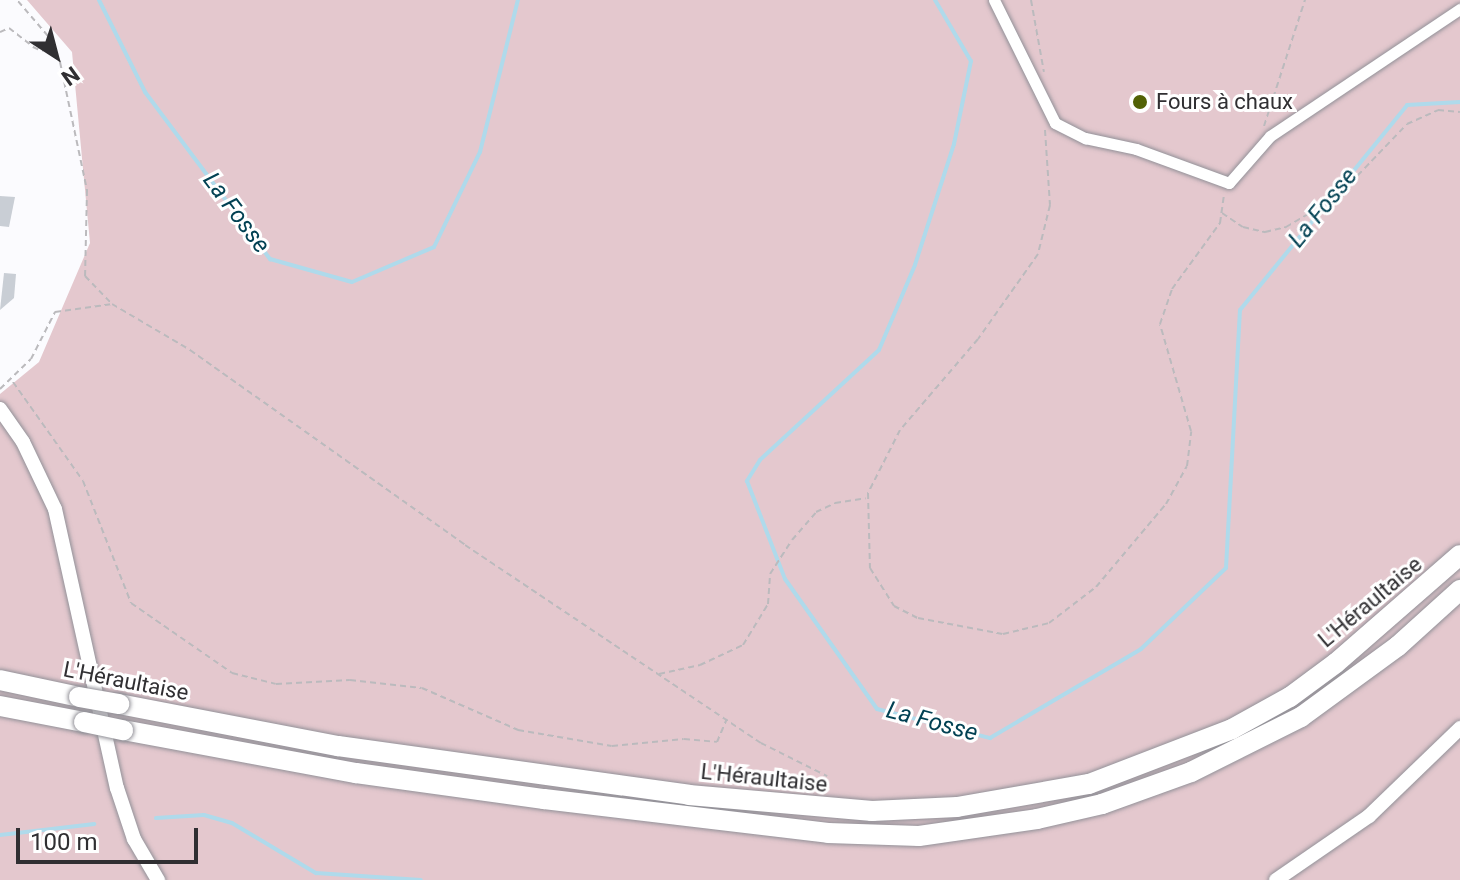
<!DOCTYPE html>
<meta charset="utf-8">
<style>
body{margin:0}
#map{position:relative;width:1460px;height:880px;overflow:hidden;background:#fbfbfe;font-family:Roboto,sans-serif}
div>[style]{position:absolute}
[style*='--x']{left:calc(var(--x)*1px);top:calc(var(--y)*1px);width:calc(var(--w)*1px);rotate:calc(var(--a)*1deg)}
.green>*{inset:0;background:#e4c8ce}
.stream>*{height:4px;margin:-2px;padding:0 2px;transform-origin:2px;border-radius:2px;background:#afdaeb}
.building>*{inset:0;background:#c9ced5}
.path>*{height:2px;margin-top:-1px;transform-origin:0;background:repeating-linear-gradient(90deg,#bbbabd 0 6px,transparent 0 10px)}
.roads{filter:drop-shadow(0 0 2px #929198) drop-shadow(0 0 2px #929198)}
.street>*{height:11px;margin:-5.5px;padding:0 5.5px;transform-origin:5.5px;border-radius:5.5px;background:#fff}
.secondary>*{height:14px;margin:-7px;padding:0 7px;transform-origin:7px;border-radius:7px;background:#fff}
.highway>*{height:20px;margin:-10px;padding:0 10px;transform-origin:10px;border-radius:10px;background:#fff}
.bridges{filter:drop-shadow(0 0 2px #929198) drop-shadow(0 0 2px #929198)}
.highway-bridge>*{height:20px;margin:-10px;padding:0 10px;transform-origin:10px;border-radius:10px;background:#fff}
.dots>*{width:22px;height:22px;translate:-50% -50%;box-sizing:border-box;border:4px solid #fff;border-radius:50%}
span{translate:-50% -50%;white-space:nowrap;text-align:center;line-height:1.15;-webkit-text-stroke:6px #fff;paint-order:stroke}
.poi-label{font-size:22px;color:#302f32}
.left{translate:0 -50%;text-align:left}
.street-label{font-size:22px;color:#302f32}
.water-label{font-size:24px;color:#024153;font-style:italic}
.north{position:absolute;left:16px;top:16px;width:80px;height:80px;-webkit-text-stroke:6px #fff;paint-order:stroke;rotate:144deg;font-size:22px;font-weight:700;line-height:32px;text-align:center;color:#302f32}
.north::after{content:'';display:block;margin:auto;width:28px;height:36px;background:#302f32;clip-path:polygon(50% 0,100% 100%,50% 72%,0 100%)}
.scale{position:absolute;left:16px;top:828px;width:182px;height:36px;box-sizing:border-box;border:4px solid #302f32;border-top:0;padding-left:10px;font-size:24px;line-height:28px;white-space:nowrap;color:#302f32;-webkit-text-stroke:6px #fff;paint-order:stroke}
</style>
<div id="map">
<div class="green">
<div style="clip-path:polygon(27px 0,1460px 0,1460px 880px,0 880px,0 394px,39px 362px,90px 243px,72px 52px)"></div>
</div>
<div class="stream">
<div style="--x:99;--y:0;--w:103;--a:63.4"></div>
<div style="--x:145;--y:92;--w:209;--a:53.2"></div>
<div style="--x:270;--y:259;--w:85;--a:15.7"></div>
<div style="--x:352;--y:282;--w:89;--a:-23.1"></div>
<div style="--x:434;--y:247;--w:106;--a:-64.2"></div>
<div style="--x:480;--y:152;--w:157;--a:-76"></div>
<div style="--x:935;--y:0;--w:71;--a:59.5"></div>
<div style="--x:971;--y:61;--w:85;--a:101.6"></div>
<div style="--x:954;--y:144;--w:127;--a:107.9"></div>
<div style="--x:915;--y:265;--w:92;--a:113"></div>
<div style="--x:879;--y:350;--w:162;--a:137.3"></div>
<div style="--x:760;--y:460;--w:25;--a:122"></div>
<div style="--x:747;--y:481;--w:105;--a:68.8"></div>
<div style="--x:785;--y:579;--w:159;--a:54.7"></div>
<div style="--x:877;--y:709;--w:117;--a:14.4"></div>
<div style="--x:990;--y:738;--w:175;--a:-30.5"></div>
<div style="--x:1141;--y:649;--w:117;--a:-43.6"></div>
<div style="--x:1226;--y:568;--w:258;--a:-86.9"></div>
<div style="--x:1240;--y:310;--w:264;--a:-50.8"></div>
<div style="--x:1407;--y:105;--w:53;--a:-3.2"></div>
<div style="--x:156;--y:818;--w:48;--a:-3.6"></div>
<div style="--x:204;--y:815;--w:29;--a:16"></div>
<div style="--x:232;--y:823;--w:98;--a:30.8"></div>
<div style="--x:316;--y:873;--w:105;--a:3.8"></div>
<div style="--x:0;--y:835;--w:95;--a:-6.7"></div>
</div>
<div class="building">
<div style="clip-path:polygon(0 196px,15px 197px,9px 227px,0 226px)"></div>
<div style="clip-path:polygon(4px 273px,16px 274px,14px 298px,0 310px)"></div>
</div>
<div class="path">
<div style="--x:1031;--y:0;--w:73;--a:79.8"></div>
<div style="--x:0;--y:32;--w:10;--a:-24"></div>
<div style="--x:9;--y:28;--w:31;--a:38"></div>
<div style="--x:33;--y:47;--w:10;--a:24"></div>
<div style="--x:42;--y:51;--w:8;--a:-40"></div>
<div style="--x:48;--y:46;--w:10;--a:-90"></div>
<div style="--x:48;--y:36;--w:48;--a:-130.7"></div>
<div style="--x:49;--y:41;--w:24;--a:62"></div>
<div style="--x:60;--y:62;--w:131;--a:78.1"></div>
<div style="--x:87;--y:190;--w:86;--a:91.3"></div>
<div style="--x:85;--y:276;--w:37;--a:46"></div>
<div style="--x:1264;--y:126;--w:133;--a:-72"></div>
<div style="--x:1045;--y:130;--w:75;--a:86.2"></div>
<div style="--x:1050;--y:205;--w:50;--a:103.8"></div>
<div style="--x:1038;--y:254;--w:104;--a:125.2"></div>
<div style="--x:978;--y:339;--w:120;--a:130.6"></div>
<div style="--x:900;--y:430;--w:71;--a:116.9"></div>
<div style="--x:868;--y:493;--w:75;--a:88.5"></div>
<div style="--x:870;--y:568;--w:45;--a:57.7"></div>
<div style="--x:894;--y:606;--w:27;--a:27"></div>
<div style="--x:918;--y:618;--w:86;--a:10.7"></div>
<div style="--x:1003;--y:634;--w:47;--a:-13.4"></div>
<div style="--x:1049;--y:623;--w:59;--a:-37.5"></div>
<div style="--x:1096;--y:587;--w:109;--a:-49.9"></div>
<div style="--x:1166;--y:504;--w:43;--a:-61.1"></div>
<div style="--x:1187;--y:466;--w:35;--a:-83"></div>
<div style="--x:1191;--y:431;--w:111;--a:-106.2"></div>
<div style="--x:1160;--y:324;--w:37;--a:-71"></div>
<div style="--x:1172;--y:289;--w:82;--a:-54"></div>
<div style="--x:1220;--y:223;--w:28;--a:-82"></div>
<div style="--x:1222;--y:213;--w:25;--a:34"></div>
<div style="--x:1243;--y:227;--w:23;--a:13"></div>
<div style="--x:1265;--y:232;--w:22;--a:-13"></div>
<div style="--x:1286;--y:227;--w:59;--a:-30.5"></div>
<div style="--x:1337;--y:197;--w:101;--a:-46.2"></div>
<div style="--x:1407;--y:124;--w:34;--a:-24"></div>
<div style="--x:1438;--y:110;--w:22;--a:5"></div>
<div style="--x:13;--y:382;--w:121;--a:54.7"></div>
<div style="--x:83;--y:481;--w:131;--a:68.5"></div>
<div style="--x:131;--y:603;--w:123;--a:34.7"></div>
<div style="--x:232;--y:673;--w:45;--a:14"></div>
<div style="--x:276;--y:684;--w:74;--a:-3.1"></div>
<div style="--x:350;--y:680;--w:72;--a:6.3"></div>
<div style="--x:422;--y:688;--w:105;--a:23.6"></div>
<div style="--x:518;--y:730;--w:95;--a:9.7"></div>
<div style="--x:612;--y:746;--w:72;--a:-5.6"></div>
<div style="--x:684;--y:739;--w:33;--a:5"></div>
<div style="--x:717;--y:742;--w:25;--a:-67"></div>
<div style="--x:0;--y:389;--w:43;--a:-44.1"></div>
<div style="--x:31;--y:359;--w:53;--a:-62.9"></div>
<div style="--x:55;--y:312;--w:58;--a:-8"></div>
<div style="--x:112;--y:304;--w:91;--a:30.5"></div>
<div style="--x:190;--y:350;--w:337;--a:35.3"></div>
<div style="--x:465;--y:545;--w:356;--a:33.8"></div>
<div style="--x:761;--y:743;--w:74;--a:26.6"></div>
<div style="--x:659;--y:674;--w:42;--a:-12.4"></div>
<div style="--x:700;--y:665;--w:47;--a:-24.9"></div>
<div style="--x:743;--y:645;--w:48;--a:-58.6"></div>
<div style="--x:768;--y:604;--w:30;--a:-86"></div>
<div style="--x:770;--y:574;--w:40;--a:-57.1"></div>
<div style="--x:792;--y:540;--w:37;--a:-49"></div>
<div style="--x:816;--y:512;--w:21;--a:-25"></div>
<div style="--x:835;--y:503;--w:31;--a:-9"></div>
</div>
<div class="roads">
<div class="street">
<div style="--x:994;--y:0;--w:137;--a:63.6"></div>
<div style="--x:1055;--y:123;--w:34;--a:27"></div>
<div style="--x:1085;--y:138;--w:52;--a:12.2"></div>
<div style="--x:1136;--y:149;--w:99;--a:20.1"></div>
<div style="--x:1229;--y:183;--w:62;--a:-48.9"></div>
<div style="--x:1270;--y:136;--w:229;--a:-33.8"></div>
</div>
<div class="secondary">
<div style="--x:0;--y:409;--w:40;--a:55.1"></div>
<div style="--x:23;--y:442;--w:74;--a:64.5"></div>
<div style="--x:55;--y:509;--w:286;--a:77.5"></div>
<div style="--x:117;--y:788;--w:54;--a:71.6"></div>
<div style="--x:134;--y:839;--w:48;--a:59.7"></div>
<div style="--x:1276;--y:880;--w:113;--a:-34.5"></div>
<div style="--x:1369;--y:816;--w:127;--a:-44"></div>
</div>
<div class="highway">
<div style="--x:0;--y:680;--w:81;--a:12.1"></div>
<div style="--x:119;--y:704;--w:223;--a:10.9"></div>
<div style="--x:338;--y:746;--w:354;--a:7.9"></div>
<div style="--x:689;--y:795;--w:184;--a:5"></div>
<div style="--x:872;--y:811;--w:85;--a:-2.7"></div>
<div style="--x:957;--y:807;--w:134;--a:-9.9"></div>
<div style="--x:1089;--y:784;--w:153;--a:-21"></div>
<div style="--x:1232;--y:729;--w:66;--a:-28.9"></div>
<div style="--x:1290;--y:697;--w:57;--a:-36.5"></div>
<div style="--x:1336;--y:663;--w:164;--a:-41.1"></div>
<div style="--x:0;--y:706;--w:86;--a:10.8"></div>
<div style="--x:123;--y:730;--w:237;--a:10.5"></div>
<div style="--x:356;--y:773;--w:190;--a:7.9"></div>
<div style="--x:544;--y:799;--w:286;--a:6.8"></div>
<div style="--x:828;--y:833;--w:91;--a:1.9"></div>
<div style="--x:919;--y:836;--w:119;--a:-8.2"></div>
<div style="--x:1037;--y:819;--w:67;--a:-13"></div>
<div style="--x:1102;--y:804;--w:95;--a:-19.8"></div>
<div style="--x:1191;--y:772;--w:123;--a:-26.6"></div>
<div style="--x:1301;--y:717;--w:120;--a:-36.2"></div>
<div style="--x:1398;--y:646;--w:84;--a:-42.1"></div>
</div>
</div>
<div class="bridges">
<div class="highway-bridge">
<div style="--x:79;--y:697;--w:41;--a:9.9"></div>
<div style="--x:84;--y:722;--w:40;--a:12"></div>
</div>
</div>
<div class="dots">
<div style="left:1140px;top:102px;background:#526105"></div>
</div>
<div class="poi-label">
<span class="left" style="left:1156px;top:102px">Fours à chaux</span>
</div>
<div class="street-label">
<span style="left:1370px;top:602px;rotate:-40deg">L'Héraultaise</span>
<span style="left:126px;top:681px;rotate:11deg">L'Héraultaise</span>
<span style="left:764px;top:778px;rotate:6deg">L'Héraultaise</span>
</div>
<div class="water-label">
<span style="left:1323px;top:208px;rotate:-51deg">La Fosse</span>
<span style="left:236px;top:213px;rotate:53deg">La Fosse</span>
<span style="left:932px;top:722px;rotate:15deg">La Fosse</span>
</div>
<div class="north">N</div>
<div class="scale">100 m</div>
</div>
